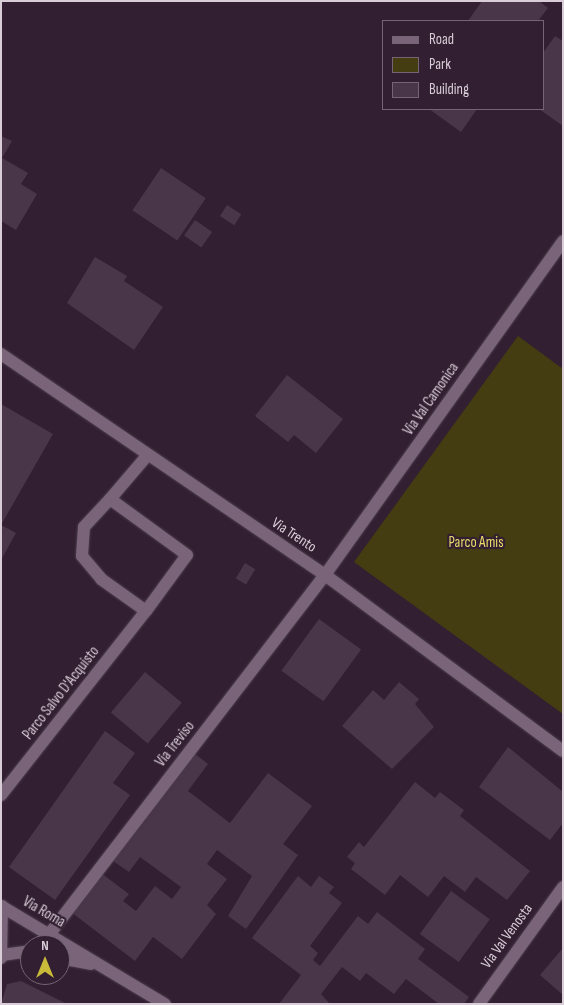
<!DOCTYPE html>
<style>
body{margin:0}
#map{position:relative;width:564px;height:1005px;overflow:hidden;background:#322032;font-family:"Sofia Sans Condensed",sans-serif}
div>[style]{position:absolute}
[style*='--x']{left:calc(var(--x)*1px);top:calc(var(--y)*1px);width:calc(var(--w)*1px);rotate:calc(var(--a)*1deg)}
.green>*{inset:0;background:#433d11}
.building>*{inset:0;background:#493649;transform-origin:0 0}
.roads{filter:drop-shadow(0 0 1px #4b3c4b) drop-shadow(0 0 1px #4b3c4b)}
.minor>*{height:12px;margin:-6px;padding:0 6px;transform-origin:6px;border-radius:6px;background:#796479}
.tertiary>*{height:12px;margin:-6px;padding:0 6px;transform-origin:6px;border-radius:6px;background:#796479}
span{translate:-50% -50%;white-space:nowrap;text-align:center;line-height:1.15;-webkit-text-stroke:4.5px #322032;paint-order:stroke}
.street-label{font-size:15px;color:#d9cdd8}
.park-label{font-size:15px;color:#ebdb6a}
.frame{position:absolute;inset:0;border:2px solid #d9cdd8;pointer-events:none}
.legend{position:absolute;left:382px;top:20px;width:162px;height:90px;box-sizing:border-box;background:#322032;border:1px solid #756574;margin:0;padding:6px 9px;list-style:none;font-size:15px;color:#d9cdd8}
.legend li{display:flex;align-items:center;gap:10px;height:25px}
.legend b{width:25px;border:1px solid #756574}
.north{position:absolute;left:20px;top:935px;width:50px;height:50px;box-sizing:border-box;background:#322032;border:1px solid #756574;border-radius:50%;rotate:0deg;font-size:14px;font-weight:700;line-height:20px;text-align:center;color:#d9cdd8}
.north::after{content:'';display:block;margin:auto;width:18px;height:22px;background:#caba39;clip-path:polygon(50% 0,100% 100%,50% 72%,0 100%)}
</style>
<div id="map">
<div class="green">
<div style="clip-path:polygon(518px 336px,563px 369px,563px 714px,354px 562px)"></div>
</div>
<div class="building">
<div style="clip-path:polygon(482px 1px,539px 1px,548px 8px,538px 21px,468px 21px)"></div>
<div style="clip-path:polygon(555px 36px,563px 41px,563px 126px,539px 109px,543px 53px)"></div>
<div style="clip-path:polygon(429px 109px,477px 109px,461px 132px)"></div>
<div style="clip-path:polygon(1px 136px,12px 141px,2px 158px,28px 173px,21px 184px,37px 194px,16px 230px,1px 221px)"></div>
<div style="left:161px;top:168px;width:54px;height:51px;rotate:34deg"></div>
<div style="left:227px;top:205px;width:17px;height:13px;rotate:33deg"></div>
<div style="left:195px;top:220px;width:21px;height:19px;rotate:35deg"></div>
<div style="clip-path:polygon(95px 257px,127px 276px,124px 281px,163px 307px,134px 350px,67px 303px)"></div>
<div style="clip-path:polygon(287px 375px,343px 419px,316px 453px,294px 435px,288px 442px,255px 416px)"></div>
<div style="clip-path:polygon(1px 404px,53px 434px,1px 525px,16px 533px,1px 560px)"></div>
<div style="left:245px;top:563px;width:12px;height:18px;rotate:31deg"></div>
<div style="left:319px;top:619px;width:52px;height:64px;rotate:36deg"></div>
<div style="left:145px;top:672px;width:48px;height:53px;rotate:40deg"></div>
<div style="clip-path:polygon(399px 682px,419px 699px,415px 704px,434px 727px,392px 769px,342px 726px,373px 690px,384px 700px)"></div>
<div style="clip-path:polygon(105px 731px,135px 753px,113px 783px,130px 795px,55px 900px,9px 867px)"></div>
<div style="clip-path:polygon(508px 747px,562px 791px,563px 823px,550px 840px,479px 787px)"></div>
<div style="clip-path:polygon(194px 753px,208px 764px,188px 791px,230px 823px,268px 773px,312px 806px,283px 844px,298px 855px,246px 929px,228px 916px,252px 876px,217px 850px,207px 864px,227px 879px,207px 905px,216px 914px,182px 959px,153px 937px,135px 961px,71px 912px,101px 873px,129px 894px,123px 901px,136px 911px,155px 886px,172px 899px,181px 887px,140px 857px,129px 872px,113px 861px)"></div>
<div style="clip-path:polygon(415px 782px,435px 798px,440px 792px,464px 810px,460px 816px,530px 871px,507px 900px,476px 877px,465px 892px,444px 876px,428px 897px,400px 875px,385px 895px,351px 869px,355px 863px,347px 857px,359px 842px,364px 847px)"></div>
<div style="clip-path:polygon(298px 876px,311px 887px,319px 876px,334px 887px,329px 893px,342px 903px,310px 946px,318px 953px,313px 960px,320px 966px,358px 916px,368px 924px,377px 912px,425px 949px,418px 959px,469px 997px,464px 1004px,439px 1004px,406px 979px,394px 994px,366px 973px,360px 981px,342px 967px,321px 994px,330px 1004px,279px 1004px,301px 975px,252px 938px)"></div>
<div style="left:451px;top:891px;width:48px;height:53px;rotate:36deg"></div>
<div style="clip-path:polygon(563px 948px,563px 995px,540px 975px)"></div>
<div style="clip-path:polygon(21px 981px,67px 1004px,1px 1004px,7px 984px)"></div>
</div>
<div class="roads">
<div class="minor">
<div style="--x:110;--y:499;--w:55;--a:-49.4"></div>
<div style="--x:1;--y:795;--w:234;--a:-51.8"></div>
<div style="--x:146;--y:611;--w:69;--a:-53.8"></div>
<div style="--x:187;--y:555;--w:95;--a:-144"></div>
<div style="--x:110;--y:499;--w:38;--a:133"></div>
<div style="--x:84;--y:527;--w:29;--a:94"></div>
<div style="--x:82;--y:556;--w:30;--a:50"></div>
<div style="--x:101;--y:579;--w:55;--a:35.4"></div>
<div style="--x:1;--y:906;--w:191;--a:30.9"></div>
<div style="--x:51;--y:932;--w:450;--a:-52.5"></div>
<div style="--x:325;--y:575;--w:410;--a:-54.5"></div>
<div style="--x:2;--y:955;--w:28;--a:-8"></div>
<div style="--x:1;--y:958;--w:52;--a:-88.9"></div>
<div style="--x:60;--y:958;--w:31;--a:11"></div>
<div style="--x:479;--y:1004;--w:144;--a:-54.3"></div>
</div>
<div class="tertiary">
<div style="--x:1;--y:354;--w:392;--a:34.3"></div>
<div style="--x:325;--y:575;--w:296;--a:36.5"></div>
</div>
</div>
<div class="street-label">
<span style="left:431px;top:399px;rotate:-55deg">Via Val Camonica</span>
<span style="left:294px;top:535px;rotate:33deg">Via Trento</span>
<span style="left:61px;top:693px;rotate:-52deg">Parco Salvo D'Acquisto</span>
<span style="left:175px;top:744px;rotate:-52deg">Via Treviso</span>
<span style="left:44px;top:912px;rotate:30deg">Via Roma</span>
<span style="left:507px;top:936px;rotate:-54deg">Via Val Venosta</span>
</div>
<div class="park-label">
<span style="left:476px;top:543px">Parco Amis</span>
</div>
<div class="frame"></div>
<ul class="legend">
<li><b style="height:6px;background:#796479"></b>Road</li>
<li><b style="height:14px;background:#433d11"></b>Park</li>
<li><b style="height:14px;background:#493649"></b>Building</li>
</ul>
<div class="north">N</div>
</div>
